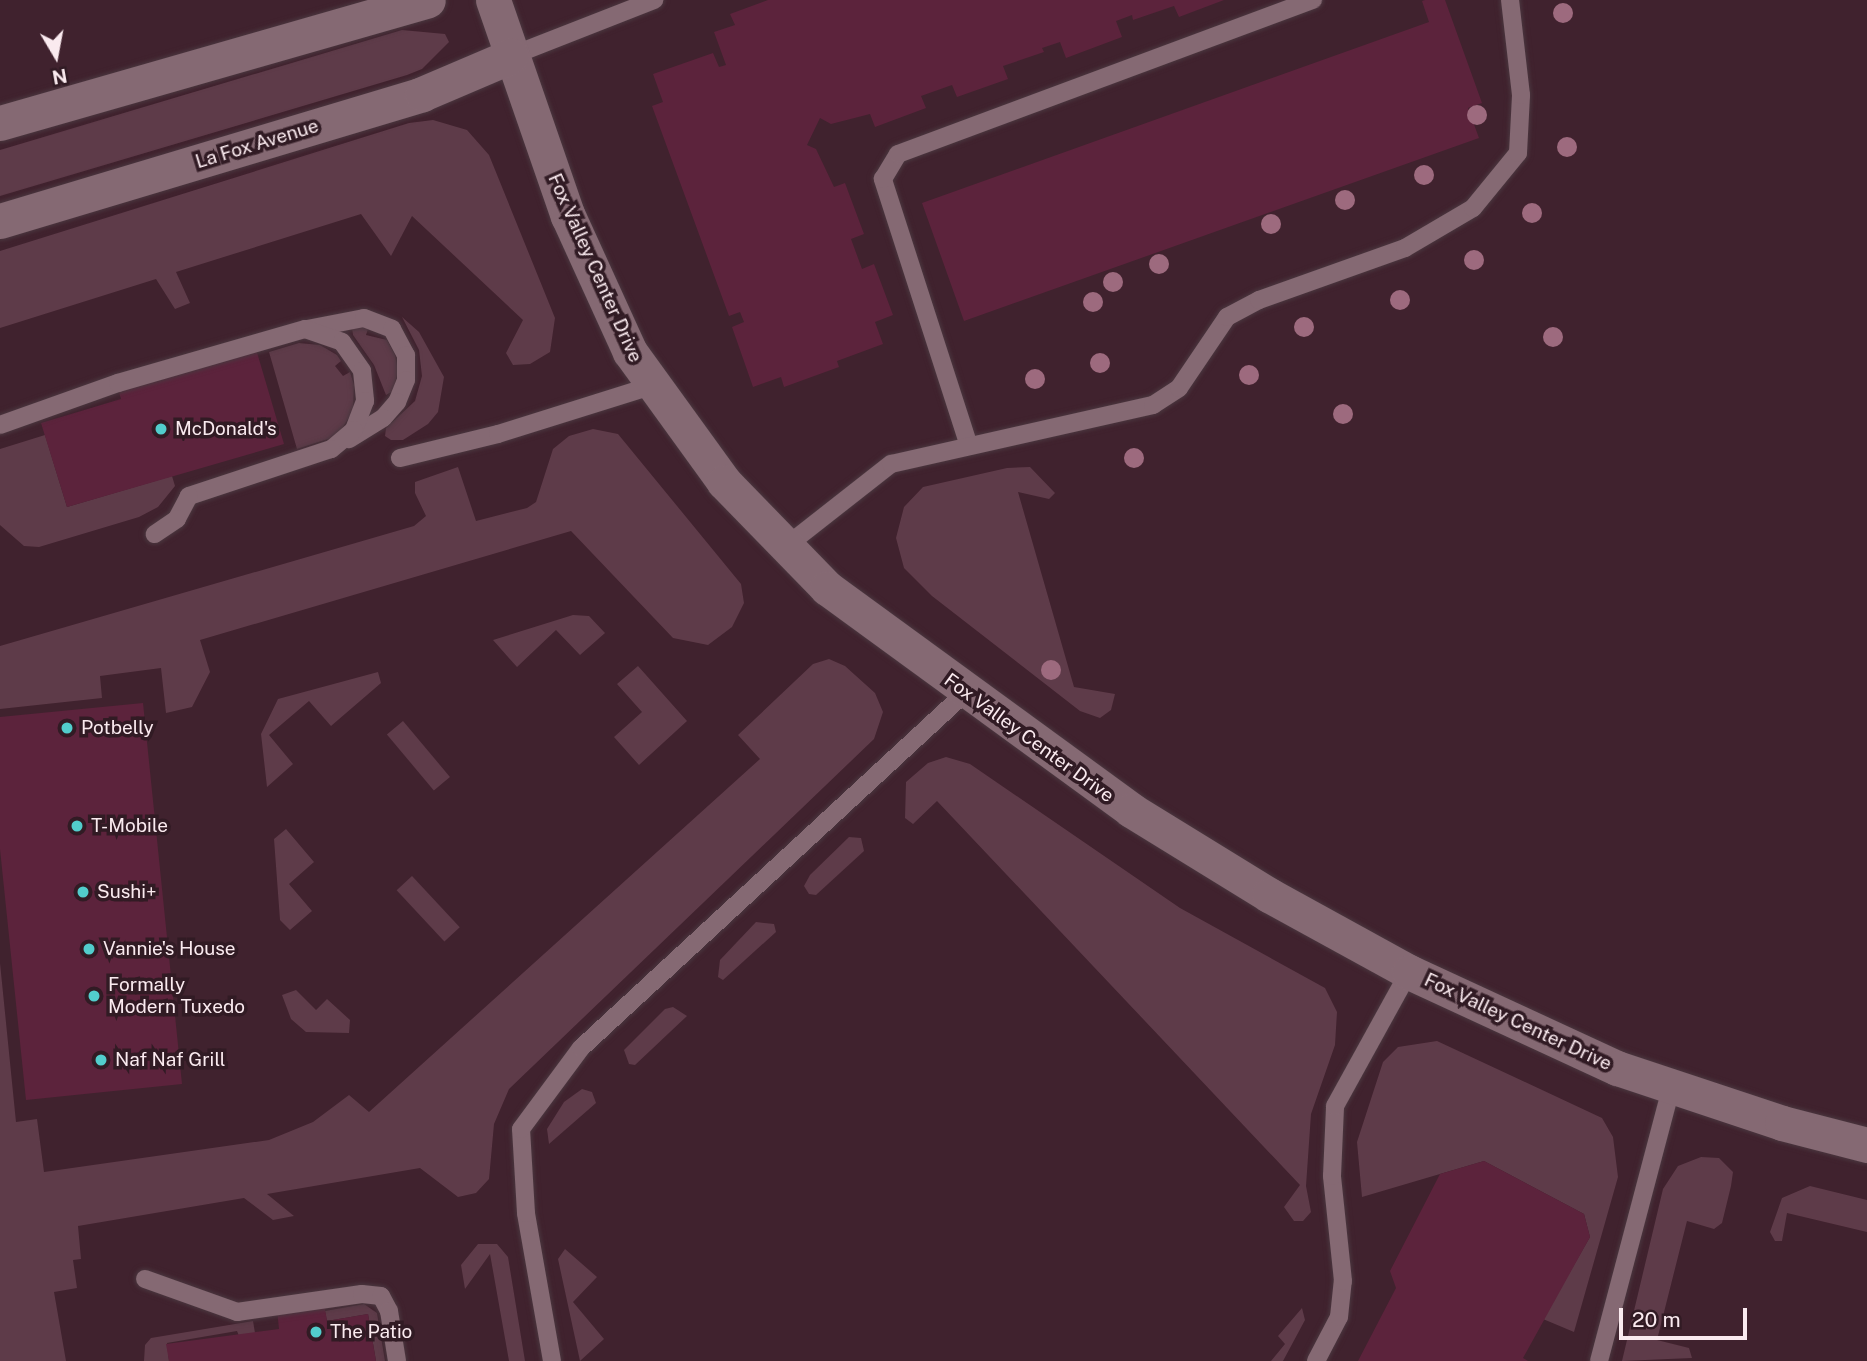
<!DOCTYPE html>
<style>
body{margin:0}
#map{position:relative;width:1867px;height:1361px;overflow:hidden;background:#311b24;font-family:"Public Sans",sans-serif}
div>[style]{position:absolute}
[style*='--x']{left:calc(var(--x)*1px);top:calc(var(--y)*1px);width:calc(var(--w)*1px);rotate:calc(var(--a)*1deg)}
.built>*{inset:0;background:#40222e;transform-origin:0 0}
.green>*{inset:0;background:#5e3b49;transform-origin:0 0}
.building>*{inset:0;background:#5c233c}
.roads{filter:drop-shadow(0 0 2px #4a373f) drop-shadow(0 0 2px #4a373f)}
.lane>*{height:18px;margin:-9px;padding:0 9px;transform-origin:9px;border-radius:9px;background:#856973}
.street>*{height:35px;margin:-17.5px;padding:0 17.5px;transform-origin:17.5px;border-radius:17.5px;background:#856973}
.trees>*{width:20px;height:20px;margin:-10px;border-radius:50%;background:#9d6a7e}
.dots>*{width:19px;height:19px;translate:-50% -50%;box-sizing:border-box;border:4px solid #311b24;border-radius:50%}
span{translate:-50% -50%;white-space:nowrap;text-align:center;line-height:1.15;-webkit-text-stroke:7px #311b24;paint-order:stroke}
.street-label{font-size:19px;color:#faeaef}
.poi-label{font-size:19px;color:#faeaef}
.left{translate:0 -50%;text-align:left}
.north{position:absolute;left:21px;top:21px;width:70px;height:70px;-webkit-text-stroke:5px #311b24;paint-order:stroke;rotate:170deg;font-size:19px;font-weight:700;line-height:28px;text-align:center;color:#faeaef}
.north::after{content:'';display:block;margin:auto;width:24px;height:32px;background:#faeaef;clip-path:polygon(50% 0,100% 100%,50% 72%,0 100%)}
.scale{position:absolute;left:1619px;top:1308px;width:128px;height:32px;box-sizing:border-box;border:4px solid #faeaef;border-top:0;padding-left:9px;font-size:21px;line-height:24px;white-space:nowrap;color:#faeaef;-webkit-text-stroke:5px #311b24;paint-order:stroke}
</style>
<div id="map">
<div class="built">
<div style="left:0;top:0;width:1867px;height:1361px"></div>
</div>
<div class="green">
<div style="clip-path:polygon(402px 30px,445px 34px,449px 42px,422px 69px,407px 75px,0 196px,0 150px)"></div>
<div style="clip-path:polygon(433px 120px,467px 130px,489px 155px,555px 318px,550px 352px,530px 364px,513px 365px,506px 353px,523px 320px,412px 216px,391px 256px,361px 214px,176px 272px,190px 303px,175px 309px,156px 279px,0 328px,0 251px,409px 123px)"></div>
<div style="clip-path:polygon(402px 317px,419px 332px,444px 377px,438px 412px,428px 424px,403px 440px,391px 440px,385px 436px,386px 428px,415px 401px,422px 376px,419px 350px)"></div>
<div style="clip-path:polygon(357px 326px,368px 329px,366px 335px,387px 340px,395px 355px,398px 371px,393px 391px,386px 395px,374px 365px,353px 335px,352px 328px)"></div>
<div style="clip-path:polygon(299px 343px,320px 345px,337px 355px,341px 361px,335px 366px,343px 376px,350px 372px,354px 385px,353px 411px,341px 430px,331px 438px,297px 449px,269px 352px)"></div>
<div style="clip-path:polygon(593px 429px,618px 434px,741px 584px,744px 603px,732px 627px,708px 645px,673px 638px,571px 531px,200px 640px,210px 672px,192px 707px,166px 713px,161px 668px,100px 676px,102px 698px,0 709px,0 646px,414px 526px,426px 516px,415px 493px,415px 482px,458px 467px,476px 521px,527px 508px,536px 502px,553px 449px,569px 436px)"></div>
<div style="clip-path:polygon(45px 435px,67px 507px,172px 476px,175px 486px,158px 507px,139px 517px,39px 547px,24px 546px,0 525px,0 449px)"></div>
<div style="clip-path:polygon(1030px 467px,1055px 493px,1049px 499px,1018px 492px,1074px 687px,1115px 694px,1111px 710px,1100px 718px,1080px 711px,932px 596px,904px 568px,896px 538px,904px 507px,923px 487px,1007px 468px)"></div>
<div style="clip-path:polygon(573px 615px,589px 616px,605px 633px,580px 655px,556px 630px,517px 667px,493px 640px)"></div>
<div style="clip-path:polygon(829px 659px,845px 666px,875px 693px,883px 712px,874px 739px,509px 1089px,494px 1124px,489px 1179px,476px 1193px,458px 1197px,420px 1168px,267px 1194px,294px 1216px,273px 1220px,244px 1198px,78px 1226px,81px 1259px,73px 1260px,77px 1288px,54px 1292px,66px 1361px,0 1361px,0 963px,16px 1122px,37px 1119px,44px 1172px,269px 1140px,313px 1122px,349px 1095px,369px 1112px,760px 759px,738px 735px,813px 664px)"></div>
<div style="clip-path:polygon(638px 666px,687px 721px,639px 765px,614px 737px,642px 712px,617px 684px)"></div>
<div style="clip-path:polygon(378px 672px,381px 683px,331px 726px,309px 701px,269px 735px,293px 764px,267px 787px,261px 734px,278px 699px)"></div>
<div style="left:403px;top:721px;width:73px;height:21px;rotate:50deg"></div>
<div style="clip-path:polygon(946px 757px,970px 764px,1180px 908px,1325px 988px,1337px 1012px,1335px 1045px,1311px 1114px,1306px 1186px,1311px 1212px,1303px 1221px,1294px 1221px,1284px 1207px,1300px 1185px,937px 801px,913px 824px,905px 818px,906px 782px,928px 763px)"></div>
<div style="clip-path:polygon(286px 829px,314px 862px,289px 884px,312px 911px,290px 930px,280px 920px,274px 839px)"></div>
<div style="clip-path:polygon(849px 837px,861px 838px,864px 851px,816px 895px,809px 894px,804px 886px,810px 875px)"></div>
<div style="left:412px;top:876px;width:70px;height:21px;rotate:47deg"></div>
<div style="clip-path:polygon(756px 922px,774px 924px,776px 932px,723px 980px,718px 977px,720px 960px)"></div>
<div style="clip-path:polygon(296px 990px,316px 1010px,327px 999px,350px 1020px,349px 1033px,306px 1032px,291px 1019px,282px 995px)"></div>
<div style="clip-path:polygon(673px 1007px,687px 1016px,635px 1065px,629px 1064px,624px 1050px,665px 1009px)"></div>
<div style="clip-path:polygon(1437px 1041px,1602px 1118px,1613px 1137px,1618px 1177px,1574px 1332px,1543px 1319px,1590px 1237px,1584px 1214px,1484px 1161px,1362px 1197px,1357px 1142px,1383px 1062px,1398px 1047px)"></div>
<div style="clip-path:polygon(582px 1089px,592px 1092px,596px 1103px,549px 1144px,547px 1129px,564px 1102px)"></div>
<div style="clip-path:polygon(1701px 1157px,1719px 1158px,1733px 1172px,1731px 1186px,1722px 1223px,1714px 1229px,1687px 1221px,1657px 1340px,1689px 1348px,1692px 1358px,1622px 1361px,1663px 1189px,1678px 1166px)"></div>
<div style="clip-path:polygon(1810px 1186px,1867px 1200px,1867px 1232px,1787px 1213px,1782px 1241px,1775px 1241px,1770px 1232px,1782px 1198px)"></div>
<div style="clip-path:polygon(478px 1244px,497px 1244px,508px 1257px,525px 1361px,509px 1361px,490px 1254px,465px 1289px,461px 1265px)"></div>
<div style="clip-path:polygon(565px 1249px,597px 1277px,573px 1302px,604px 1339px,580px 1361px,558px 1259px)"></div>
<div style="clip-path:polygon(364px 1304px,377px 1313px,385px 1361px,376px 1361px,368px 1314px,327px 1321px,325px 1311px)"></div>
<div style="clip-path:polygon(1302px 1308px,1305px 1320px,1283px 1361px,1271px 1361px,1285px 1344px,1278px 1336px)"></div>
<div style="clip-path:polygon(253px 1321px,255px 1333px,239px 1336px,237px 1331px,167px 1343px,169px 1361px,144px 1361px,145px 1345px,151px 1338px)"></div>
</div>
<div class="building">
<div style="clip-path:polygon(768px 0,1224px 0,1179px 17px,1174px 6px,1133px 20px,1132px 15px,1116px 21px,1122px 37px,1066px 58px,1060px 42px,1042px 48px,1044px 52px,1003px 66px,1008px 79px,957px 97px,952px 85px,921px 96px,926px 108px,875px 127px,870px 114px,831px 124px,820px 118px,807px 145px,816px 149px,834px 187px,845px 183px,864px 234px,851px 239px,862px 269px,874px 264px,893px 315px,875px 322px,883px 344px,837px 361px,839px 367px,784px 387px,781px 377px,753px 387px,732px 327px,744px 322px,740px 312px,729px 316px,652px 106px,663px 102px,653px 74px,713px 53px,719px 67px,726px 65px,714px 32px,735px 25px,730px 14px)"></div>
<div style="clip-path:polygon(1425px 0,1445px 0,1482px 103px,1468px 108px,1479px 138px,964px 321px,922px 203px,1429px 22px,1422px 1px)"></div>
<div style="clip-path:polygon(256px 349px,284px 444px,67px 507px,41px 423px,121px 399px,118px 389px)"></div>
<div style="clip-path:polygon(143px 703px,182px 1084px,26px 1100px,0 849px,0 717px)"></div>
<div style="clip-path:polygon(1484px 1161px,1584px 1214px,1590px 1237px,1523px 1358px,1528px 1361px,1358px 1361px,1396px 1288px,1390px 1271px,1440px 1174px)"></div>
<div style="clip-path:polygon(324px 1303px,327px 1321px,368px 1314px,376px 1361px,169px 1361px,166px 1344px,279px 1329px,277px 1310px)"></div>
</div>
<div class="roads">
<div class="lane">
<div style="--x:511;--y:56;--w:154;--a:-21.4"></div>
<div style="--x:307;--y:329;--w:58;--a:-10.9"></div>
<div style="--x:364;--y:318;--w:30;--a:21"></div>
<div style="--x:392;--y:329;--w:30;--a:62"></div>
<div style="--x:406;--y:355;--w:25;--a:90"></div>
<div style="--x:406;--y:380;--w:24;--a:112"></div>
<div style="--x:397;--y:402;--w:21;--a:131"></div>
<div style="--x:383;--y:418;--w:40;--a:148"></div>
<div style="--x:0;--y:425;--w:125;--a:-19.6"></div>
<div style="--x:118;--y:383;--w:195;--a:-16.1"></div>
<div style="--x:305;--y:329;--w:39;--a:19"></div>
<div style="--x:342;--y:342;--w:35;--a:55"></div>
<div style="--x:362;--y:371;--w:30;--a:84"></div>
<div style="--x:365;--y:401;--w:31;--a:111"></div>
<div style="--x:354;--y:430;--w:30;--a:140"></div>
<div style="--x:331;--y:449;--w:150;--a:161.7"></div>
<div style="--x:189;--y:496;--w:26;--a:118"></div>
<div style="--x:177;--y:519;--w:27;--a:146"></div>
<div style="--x:969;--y:446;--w:281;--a:-107.9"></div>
<div style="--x:883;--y:179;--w:29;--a:-59"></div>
<div style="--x:898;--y:154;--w:443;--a:-20.4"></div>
<div style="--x:400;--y:458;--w:101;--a:-13.8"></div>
<div style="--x:498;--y:434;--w:160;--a:-17.4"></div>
<div style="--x:785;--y:547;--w:135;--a:-38.1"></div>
<div style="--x:891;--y:464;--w:269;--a:-12.7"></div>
<div style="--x:1153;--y:405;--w:31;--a:-33"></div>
<div style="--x:1179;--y:388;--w:86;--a:-55.9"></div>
<div style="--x:1227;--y:317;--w:36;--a:-28"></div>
<div style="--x:1259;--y:300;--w:155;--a:-19.6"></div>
<div style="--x:1405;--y:248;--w:79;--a:-30.5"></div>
<div style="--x:1473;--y:208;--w:71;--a:-50.7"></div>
<div style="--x:1518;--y:153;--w:58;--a:-87"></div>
<div style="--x:1521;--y:95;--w:96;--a:-96.6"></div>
<div style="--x:145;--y:1279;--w:98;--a:19.7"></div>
<div style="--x:237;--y:1312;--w:126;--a:-8.2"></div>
<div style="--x:362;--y:1294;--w:19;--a:6"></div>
<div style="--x:381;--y:1296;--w:17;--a:62"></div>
<div style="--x:389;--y:1311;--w:51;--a:80.9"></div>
<div style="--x:552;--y:1361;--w:150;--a:-100"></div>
<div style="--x:526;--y:1213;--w:84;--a:-93.4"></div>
<div style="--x:521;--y:1129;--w:101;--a:-53.5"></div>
<div style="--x:581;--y:1048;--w:523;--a:-42.75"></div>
<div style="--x:1316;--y:1361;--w:50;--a:-62.4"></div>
<div style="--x:1339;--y:1317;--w:36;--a:-84"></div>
<div style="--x:1343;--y:1281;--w:106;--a:-96"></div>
<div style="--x:1332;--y:1176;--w:70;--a:-87.5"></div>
<div style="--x:1335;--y:1106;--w:153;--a:-61.1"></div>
<div style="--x:1599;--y:1361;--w:282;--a:-75.2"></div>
</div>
<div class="street">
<div style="--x:493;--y:0;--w:229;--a:70.9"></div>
<div style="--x:568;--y:216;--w:149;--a:65.5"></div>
<div style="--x:630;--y:352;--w:160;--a:54.1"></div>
<div style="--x:724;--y:482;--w:148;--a:45.8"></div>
<div style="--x:827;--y:588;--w:376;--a:36.1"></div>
<div style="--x:1131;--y:810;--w:162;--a:31.6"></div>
<div style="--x:1269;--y:895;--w:160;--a:28.8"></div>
<div style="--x:1409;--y:972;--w:229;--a:24.8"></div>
<div style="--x:1617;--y:1068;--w:174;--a:18.4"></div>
<div style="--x:1782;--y:1123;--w:88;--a:14.5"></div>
<div style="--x:0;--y:123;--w:445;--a:-16"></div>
<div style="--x:0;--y:221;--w:441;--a:-16.7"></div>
<div style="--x:422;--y:94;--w:97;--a:-23.1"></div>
</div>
</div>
<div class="trees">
<div style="left:1563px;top:13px"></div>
<div style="left:1477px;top:115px"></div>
<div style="left:1567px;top:147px"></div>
<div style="left:1424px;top:175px"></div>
<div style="left:1345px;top:200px"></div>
<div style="left:1532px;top:213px"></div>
<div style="left:1271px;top:224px"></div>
<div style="left:1474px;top:260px"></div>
<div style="left:1159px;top:264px"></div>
<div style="left:1113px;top:282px"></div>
<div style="left:1400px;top:300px"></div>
<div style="left:1093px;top:302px"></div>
<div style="left:1304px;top:327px"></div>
<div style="left:1553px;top:337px"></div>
<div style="left:1100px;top:363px"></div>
<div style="left:1249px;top:375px"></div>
<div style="left:1035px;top:379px"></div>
<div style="left:1343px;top:414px"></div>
<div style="left:1134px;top:458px"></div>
<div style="left:1051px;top:670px"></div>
</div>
<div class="dots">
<div style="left:161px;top:429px;background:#52cdcc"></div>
<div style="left:67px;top:728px;background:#52cdcc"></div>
<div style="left:77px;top:826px;background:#52cdcc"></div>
<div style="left:83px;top:892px;background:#52cdcc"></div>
<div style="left:89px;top:949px;background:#52cdcc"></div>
<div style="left:94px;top:996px;background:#52cdcc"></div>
<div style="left:101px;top:1060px;background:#52cdcc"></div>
<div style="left:316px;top:1332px;background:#52cdcc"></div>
</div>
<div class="street-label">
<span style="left:257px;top:144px;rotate:-17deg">La Fox Avenue</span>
<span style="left:595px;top:268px;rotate:66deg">Fox Valley Center Drive</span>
<span style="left:1029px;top:738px;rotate:36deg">Fox Valley Center Drive</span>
<span style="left:1518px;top:1022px;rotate:25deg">Fox Valley Center Drive</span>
</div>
<div class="poi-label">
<span class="left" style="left:175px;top:429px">McDonald's</span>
<span class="left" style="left:81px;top:728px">Potbelly</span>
<span class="left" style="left:91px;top:826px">T-Mobile</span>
<span class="left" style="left:97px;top:892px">Sushi+</span>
<span class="left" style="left:103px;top:949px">Vannie's House</span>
<span class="left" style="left:108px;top:996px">Formally<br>Modern Tuxedo</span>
<span class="left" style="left:115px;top:1060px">Naf Naf Grill</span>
<span class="left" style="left:330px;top:1332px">The Patio</span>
</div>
<div class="north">N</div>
<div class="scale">20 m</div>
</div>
